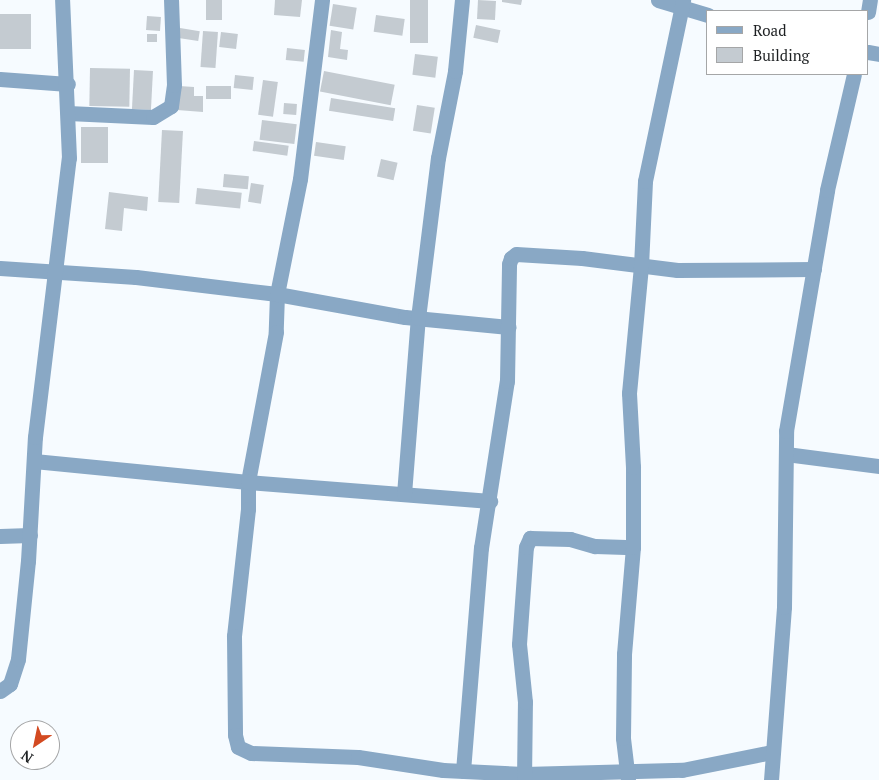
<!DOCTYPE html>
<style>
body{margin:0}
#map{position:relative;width:879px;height:780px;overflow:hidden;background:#f6fbff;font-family:"PT Serif",serif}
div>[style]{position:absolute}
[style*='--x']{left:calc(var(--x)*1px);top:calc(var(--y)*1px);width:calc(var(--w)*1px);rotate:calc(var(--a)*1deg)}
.building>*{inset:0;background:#c4cbd1;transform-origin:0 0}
.street>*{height:15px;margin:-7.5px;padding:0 7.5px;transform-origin:7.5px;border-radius:7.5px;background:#89a8c5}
span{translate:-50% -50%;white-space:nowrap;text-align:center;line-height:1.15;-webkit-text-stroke:4px #fff;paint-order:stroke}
.legend{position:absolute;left:706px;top:10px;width:162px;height:65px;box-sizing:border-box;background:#fff;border:1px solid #a5a6a7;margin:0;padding:6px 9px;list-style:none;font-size:15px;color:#1d2022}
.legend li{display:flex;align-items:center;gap:10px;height:25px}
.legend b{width:25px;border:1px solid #a5a6a7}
.north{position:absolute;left:10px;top:720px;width:50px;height:50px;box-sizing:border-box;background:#fff;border:1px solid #a5a6a7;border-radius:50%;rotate:214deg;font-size:14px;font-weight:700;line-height:20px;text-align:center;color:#1d2022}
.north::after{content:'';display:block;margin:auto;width:18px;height:22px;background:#d34a21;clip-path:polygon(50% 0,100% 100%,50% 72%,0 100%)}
</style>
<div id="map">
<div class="building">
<div style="left:206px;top:0;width:16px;height:20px"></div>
<div style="clip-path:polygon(275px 0,302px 0,300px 17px,274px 15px)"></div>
<div style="left:410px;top:0;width:18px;height:43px"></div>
<div style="left:478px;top:0;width:18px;height:19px;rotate:3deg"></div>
<div style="clip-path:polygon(502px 0,522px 0,521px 5px,502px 2px)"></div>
<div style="left:333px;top:4px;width:24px;height:22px;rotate:9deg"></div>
<div style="left:0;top:14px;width:31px;height:35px"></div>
<div style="left:376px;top:15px;width:29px;height:17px;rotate:8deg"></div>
<div style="left:147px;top:16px;width:14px;height:14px;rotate:4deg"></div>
<div style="left:476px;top:25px;width:25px;height:13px;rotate:12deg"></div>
<div style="left:180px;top:28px;width:20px;height:10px;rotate:9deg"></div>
<div style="clip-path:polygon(331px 30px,342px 32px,340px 49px,348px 50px,347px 60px,328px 57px)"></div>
<div style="left:203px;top:31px;width:15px;height:36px;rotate:4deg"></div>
<div style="left:221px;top:32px;width:17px;height:15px;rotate:7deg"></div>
<div style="left:147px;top:34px;width:10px;height:8px"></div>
<div style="left:287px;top:48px;width:18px;height:12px;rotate:6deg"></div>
<div style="left:415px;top:54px;width:23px;height:21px;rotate:7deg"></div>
<div style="left:90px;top:68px;width:40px;height:38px;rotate:1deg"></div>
<div style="left:134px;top:70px;width:19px;height:39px;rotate:3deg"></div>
<div style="left:324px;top:71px;width:72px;height:21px;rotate:11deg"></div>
<div style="left:235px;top:75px;width:19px;height:13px;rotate:6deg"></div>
<div style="left:263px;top:80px;width:15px;height:35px;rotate:8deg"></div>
<div style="clip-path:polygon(179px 86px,194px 87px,194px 96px,203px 96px,203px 112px,177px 110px)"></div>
<div style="left:206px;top:86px;width:25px;height:13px"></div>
<div style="left:331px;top:98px;width:65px;height:13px;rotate:9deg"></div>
<div style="left:284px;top:103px;width:13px;height:11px;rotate:4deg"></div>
<div style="left:417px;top:105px;width:18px;height:26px;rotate:9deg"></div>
<div style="left:262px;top:120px;width:35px;height:20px;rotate:7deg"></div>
<div style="left:81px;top:127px;width:27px;height:36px"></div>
<div style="left:162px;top:130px;width:21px;height:72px;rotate:3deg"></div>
<div style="left:254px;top:141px;width:35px;height:10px;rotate:8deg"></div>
<div style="left:316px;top:142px;width:30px;height:14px;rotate:8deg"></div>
<div style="left:381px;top:159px;width:17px;height:18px;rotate:13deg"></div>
<div style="left:224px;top:174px;width:25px;height:13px;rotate:5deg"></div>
<div style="left:251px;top:183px;width:13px;height:19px;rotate:9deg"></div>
<div style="left:197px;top:188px;width:45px;height:16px;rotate:6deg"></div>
<div style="clip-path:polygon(109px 192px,148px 197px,147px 211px,124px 208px,122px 231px,105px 229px)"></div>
</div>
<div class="street">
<div style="--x:322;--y:0;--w:180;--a:97"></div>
<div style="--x:300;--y:179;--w:117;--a:101.3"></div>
<div style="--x:277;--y:294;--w:38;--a:92"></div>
<div style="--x:276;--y:332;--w:153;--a:100.6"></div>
<div style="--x:248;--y:482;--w:27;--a:90"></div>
<div style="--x:248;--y:509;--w:128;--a:96.3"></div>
<div style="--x:234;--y:636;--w:99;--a:89.4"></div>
<div style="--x:235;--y:735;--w:12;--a:76"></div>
<div style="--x:238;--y:747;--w:14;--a:25"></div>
<div style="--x:251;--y:753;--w:107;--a:2.1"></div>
<div style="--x:358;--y:757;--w:86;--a:8.7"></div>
<div style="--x:443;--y:770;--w:81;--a:2.8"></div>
<div style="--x:524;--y:774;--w:158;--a:-1.5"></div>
<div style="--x:682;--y:770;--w:92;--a:-11.3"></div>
<div style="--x:658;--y:0;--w:52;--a:16.7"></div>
<div style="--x:868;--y:12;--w:12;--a:-81"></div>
<div style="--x:868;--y:52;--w:11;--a:10"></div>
<div style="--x:0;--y:79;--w:68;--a:4.2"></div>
<div style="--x:68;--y:113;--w:85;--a:2.7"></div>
<div style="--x:153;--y:117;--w:21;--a:-31"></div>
<div style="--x:171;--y:106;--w:21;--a:-82"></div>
<div style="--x:174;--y:85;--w:85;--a:-92"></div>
<div style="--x:0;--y:268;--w:136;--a:3.8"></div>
<div style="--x:136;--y:277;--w:142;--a:6.9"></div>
<div style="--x:277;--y:294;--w:130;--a:10.2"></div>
<div style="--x:405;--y:317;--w:104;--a:5.5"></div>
<div style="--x:786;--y:454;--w:94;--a:7.4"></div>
<div style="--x:34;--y:461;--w:215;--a:5.6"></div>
<div style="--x:248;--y:482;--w:243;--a:4.5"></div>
<div style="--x:404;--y:494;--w:177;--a:-85.5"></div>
<div style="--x:418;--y:318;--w:161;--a:-82.9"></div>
<div style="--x:438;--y:158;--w:89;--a:-78.9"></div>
<div style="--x:455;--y:71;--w:71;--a:-84.4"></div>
<div style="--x:0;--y:536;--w:30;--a:-2"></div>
<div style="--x:0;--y:691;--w:12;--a:-35"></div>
<div style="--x:10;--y:684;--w:26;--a:-72"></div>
<div style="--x:18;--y:659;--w:99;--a:-84.2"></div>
<div style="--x:28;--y:561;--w:124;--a:-86.8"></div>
<div style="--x:35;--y:437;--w:281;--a:-83.1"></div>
<div style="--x:69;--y:158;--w:158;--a:-92.5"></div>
<div style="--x:463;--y:771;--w:224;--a:-85.4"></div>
<div style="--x:481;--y:548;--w:169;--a:-81.2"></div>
<div style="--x:507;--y:381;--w:117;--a:-89"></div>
<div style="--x:509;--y:264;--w:6;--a:-72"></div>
<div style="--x:511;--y:258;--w:6;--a:-39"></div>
<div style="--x:516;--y:254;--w:66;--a:3.5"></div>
<div style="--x:582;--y:258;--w:96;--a:7.2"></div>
<div style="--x:677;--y:270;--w:137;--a:-0.4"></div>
<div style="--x:524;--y:780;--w:78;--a:-89.3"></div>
<div style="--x:525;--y:702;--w:58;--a:-95.9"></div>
<div style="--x:519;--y:644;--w:97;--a:-85.9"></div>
<div style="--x:526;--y:547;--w:10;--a:-66"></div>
<div style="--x:530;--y:538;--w:40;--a:1.4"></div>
<div style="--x:570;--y:539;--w:26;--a:16"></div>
<div style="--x:595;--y:546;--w:38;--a:2"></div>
<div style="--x:628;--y:780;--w:42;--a:-96.8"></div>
<div style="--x:623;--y:738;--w:84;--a:-89.3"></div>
<div style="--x:624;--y:654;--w:107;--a:-85.2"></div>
<div style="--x:633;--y:547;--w:80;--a:-90"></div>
<div style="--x:633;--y:467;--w:74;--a:-93.1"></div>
<div style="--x:629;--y:393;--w:128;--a:-84.6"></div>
<div style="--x:641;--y:266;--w:85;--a:-87.3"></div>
<div style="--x:645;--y:181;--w:185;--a:-78.1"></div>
<div style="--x:771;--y:780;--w:173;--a:-85.7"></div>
<div style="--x:784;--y:607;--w:176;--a:-89.3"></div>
<div style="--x:786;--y:431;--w:244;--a:-80.3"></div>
<div style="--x:827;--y:190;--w:119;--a:-76.9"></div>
</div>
<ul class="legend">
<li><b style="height:6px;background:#89a8c5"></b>Road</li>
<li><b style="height:14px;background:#c4cbd1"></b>Building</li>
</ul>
<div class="north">N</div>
</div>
